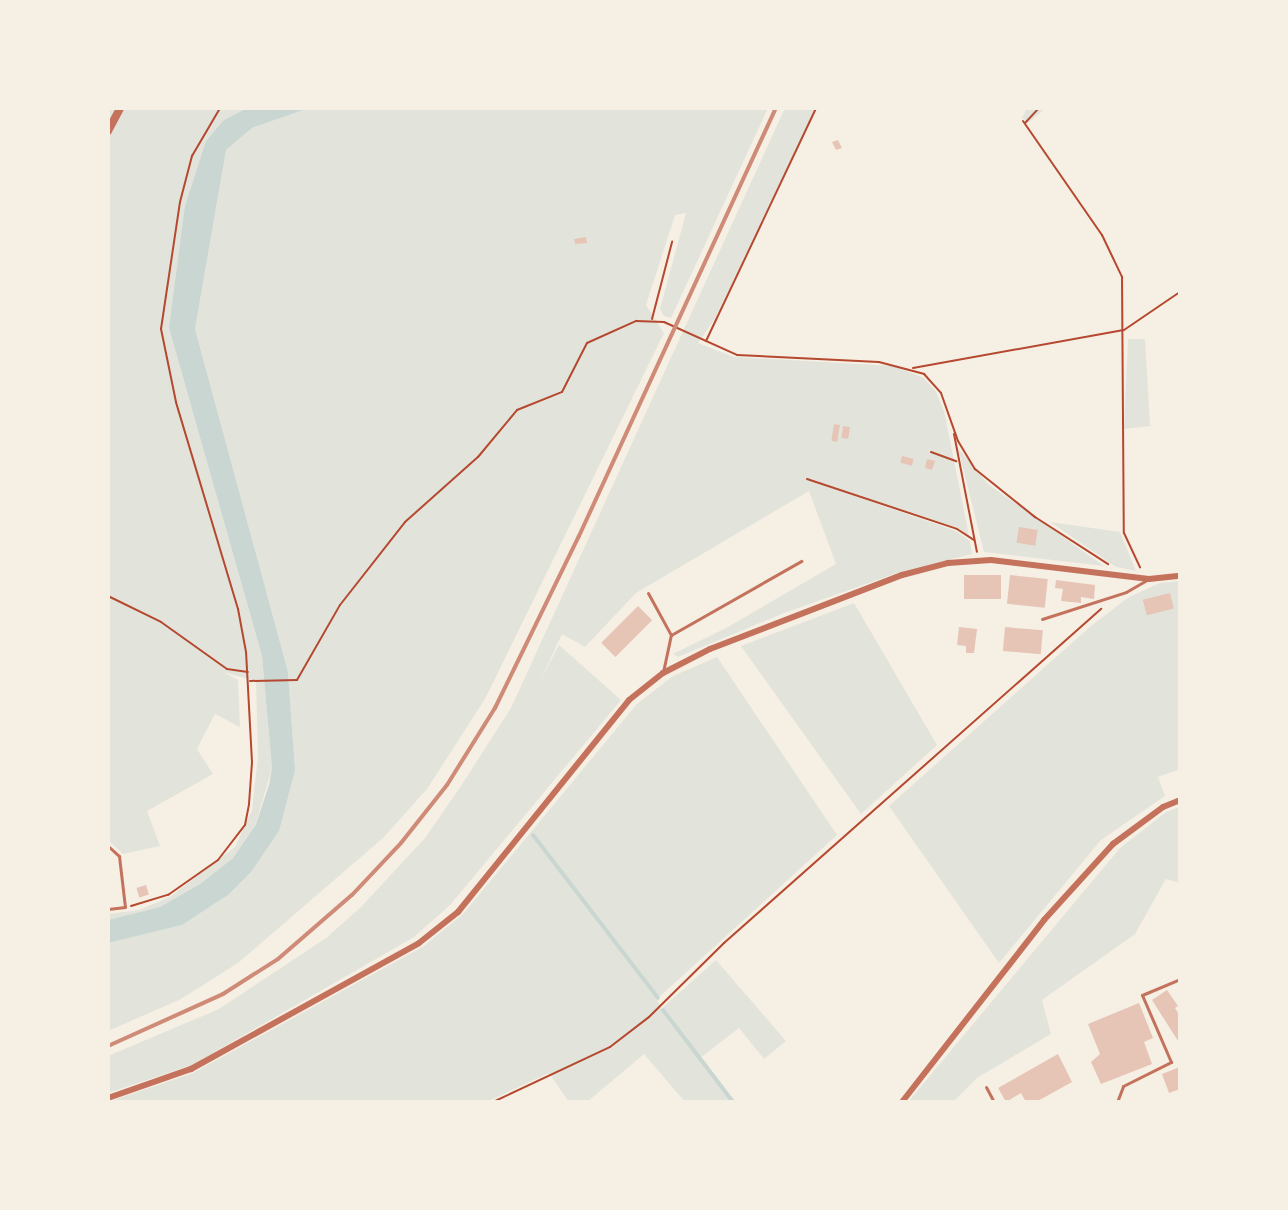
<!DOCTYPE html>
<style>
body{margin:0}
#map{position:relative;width:1288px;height:1210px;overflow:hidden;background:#f6efe4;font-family:"Roboto Condensed",sans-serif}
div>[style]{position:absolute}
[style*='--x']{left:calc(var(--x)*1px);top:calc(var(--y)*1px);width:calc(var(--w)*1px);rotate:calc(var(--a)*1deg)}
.green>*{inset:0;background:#e2e4dc}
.water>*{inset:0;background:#c9d6d2}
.stream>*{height:4px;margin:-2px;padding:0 2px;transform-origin:2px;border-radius:2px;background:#c9d6d2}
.building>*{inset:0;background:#e6c5b7;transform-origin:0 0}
.path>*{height:2px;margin:-1px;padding:0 1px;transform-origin:1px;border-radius:1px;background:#b5482f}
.service>*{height:3px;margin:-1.5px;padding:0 1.5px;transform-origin:1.5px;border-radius:1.5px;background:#c5725c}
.minor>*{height:6px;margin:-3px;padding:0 3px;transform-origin:3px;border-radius:3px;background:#c5725c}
.tertiary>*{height:8px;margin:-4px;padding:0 4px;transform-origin:4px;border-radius:4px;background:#c5725c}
.rail>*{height:4px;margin:-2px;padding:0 2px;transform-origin:2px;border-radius:2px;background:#cf8b77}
span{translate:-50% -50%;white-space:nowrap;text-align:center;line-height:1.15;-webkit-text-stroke:4.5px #f6efe4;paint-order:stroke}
.frame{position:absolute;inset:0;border:110px solid #f6efe4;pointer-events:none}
</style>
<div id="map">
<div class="green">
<div style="clip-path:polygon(108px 108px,247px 108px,224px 120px,169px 328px,262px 656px,272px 768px,256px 823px,233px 858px,200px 884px,160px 907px,108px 920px,108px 914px,139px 910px,170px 897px,235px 847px,252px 810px,258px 757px,256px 681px,223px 672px,238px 680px,240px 727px,215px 714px,197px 749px,213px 774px,147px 811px,160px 846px,123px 854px,108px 840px)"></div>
<div style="clip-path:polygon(309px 108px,768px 108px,671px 318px,664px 316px,660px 309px,686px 213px,675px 215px,646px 305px,664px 333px,485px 699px,427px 789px,383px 838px,238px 963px,181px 999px,108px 1031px,108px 943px,182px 925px,228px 895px,295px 770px,288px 672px,195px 329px,226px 150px,252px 128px)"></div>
<div style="clip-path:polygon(785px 108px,816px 108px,714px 320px,698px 343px,734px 357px,893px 366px,924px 378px,936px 392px,944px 411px,969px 536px,958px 528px,805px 479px,956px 531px,970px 541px,972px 554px,900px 572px,784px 613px,678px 657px,673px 654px,726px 628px,836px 564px,809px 491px,636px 593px,585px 647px,562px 634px,540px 681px,559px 645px,621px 700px,450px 905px,414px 937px,192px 1065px,108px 1093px,108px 1056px,219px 1009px,326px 938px,361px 907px,425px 838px,459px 789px,511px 708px)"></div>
<div style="clip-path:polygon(1027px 108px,1046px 108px,1028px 123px,1022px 118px)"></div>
<div style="clip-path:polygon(1128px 339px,1145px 339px,1150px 426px,1124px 429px)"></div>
<div style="clip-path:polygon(958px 448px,988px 484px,1104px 566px,984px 552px)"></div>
<div style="clip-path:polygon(1050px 522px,1120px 532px,1136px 571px,1116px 567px)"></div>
<div style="clip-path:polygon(1180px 581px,1180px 769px,1158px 777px,1165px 796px,1101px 840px,999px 963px,889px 806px,1091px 626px,1129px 597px,1160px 583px)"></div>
<div style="clip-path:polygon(854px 603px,937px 745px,861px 814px,741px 646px)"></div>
<div style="clip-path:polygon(717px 657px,837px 835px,657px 999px,661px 1009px,716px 960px,786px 1041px,764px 1059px,739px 1028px,699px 1059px,732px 1102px,685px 1102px,644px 1054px,587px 1102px,569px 1102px,549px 1073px,486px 1102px,108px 1102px,193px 1073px,424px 946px,463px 914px,637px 704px,673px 676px)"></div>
<div style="clip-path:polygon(1180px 807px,1180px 883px,1166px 879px,1135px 934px,1042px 1000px,1051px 1034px,977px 1078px,953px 1102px,908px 1102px,1120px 848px,1166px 812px)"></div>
</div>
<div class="water">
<div style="clip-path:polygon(247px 108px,309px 108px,252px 128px,226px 150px,195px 329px,288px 672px,295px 770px,279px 831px,251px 872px,228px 895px,182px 925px,108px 943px,108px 920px,160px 907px,200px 884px,233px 858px,256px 824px,269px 785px,272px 768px,262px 656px,169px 328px,185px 206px,206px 141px,224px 120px)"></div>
</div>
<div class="stream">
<div style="--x:533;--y:835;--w:205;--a:52.5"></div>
<div style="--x:663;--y:1010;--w:116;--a:52.7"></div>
</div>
<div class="building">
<div style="clip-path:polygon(838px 140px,842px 148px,836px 150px,832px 142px)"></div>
<div style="clip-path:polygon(586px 237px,587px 243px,575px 244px,574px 239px)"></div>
<div style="left:834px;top:424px;width:6px;height:17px;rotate:9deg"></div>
<div style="left:843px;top:426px;width:7px;height:12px;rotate:8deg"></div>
<div style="left:902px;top:456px;width:12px;height:7px;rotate:14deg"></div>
<div style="clip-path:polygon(927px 459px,935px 461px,932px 470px,925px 468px)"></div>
<div style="left:1019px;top:527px;width:19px;height:16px;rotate:9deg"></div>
<div style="left:964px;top:575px;width:37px;height:24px"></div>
<div style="left:1010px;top:575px;width:38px;height:29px;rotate:6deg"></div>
<div style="clip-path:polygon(1056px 580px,1095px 585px,1094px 599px,1081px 597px,1081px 603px,1061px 601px,1063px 589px,1055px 588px)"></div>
<div style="left:1170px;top:593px;width:16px;height:28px;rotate:76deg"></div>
<div style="left:638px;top:606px;width:20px;height:52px;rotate:45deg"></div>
<div style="clip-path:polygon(959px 627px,977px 629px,974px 653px,966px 653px,966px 646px,957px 645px)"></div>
<div style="left:1005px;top:627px;width:38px;height:24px;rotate:5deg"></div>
<div style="left:146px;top:885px;width:10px;height:10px;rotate:73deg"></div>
<div style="clip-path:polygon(1167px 990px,1178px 1006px,1175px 1008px,1180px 1016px,1180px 1044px,1152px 1000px)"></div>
<div style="clip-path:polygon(1139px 1003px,1153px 1038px,1144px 1042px,1152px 1064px,1101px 1084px,1091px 1062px,1100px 1054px,1088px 1024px)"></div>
<div style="clip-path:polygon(1058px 1054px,1072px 1082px,1036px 1102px,1026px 1102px,1021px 1093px,1006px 1102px,998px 1088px)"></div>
<div style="clip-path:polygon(1180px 1067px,1180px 1089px,1169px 1093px,1162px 1074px)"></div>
</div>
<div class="path">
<div style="--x:1023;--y:121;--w:139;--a:55.3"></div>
<div style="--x:1102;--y:235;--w:47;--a:64.5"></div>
<div style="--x:1122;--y:277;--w:256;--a:89.6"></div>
<div style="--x:1124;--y:533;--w:38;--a:65"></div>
<div style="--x:1025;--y:123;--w:21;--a:-47"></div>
<div style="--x:652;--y:319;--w:80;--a:-75.4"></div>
<div style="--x:706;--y:341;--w:258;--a:-64.7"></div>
<div style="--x:913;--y:368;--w:214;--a:-10.2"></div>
<div style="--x:1124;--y:330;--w:68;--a:-34.2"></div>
<div style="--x:954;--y:434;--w:120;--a:79"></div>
<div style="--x:931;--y:452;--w:27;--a:20"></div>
<div style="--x:807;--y:479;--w:158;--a:18.4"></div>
<div style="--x:957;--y:529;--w:20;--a:33"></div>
<div style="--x:108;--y:596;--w:59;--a:26.1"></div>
<div style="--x:161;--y:622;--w:81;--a:35.5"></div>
<div style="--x:227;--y:669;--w:21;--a:8"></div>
<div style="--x:250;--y:681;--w:47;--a:-1.2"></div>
<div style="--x:297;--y:680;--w:86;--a:-60.2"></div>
<div style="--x:340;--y:605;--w:105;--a:-51.9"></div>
<div style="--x:405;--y:522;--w:98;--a:-41.7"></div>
<div style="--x:478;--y:457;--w:61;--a:-50.3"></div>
<div style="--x:517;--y:410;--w:48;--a:-21.8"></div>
<div style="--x:562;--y:392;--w:55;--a:-63"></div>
<div style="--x:587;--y:343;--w:54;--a:-24.2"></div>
<div style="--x:636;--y:321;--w:28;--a:2"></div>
<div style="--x:664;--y:322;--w:80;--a:24.3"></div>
<div style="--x:737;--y:355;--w:142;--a:2.8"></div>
<div style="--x:879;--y:362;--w:47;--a:14.9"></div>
<div style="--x:924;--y:374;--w:25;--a:48"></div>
<div style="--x:941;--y:393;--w:51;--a:70.5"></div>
<div style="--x:958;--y:441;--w:33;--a:59"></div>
<div style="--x:975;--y:469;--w:77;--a:38.7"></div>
<div style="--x:1035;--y:517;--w:87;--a:32.8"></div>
<div style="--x:131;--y:906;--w:39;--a:-17"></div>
<div style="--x:168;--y:895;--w:61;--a:-35"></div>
<div style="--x:218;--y:860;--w:44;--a:-52.4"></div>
<div style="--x:245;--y:825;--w:21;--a:-79"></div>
<div style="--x:249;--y:804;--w:42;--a:-85.9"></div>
<div style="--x:252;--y:762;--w:110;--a:-93.1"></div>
<div style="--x:246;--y:652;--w:44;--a:-100.5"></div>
<div style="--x:238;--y:609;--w:216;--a:-106.7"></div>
<div style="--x:176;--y:402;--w:75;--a:-101.6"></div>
<div style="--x:161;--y:329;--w:128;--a:-81.5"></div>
<div style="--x:180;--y:202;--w:48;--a:-75.4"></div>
<div style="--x:192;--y:156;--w:56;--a:-59.7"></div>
<div style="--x:493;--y:1102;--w:129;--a:-25.2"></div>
<div style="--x:610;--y:1047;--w:49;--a:-37.6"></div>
<div style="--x:649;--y:1017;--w:105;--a:-44.6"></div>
<div style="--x:724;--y:943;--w:504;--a:-41.54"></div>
</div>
<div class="service">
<div style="--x:648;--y:593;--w:48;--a:61.3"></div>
<div style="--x:1042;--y:619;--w:88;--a:-17.8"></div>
<div style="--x:1126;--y:592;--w:24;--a:-30"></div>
<div style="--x:663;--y:672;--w:38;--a:-78"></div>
<div style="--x:671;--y:635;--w:150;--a:-29.6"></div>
<div style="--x:108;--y:846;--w:15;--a:42"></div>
<div style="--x:119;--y:856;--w:51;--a:83.3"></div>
<div style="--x:125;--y:907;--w:17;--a:173"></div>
<div style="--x:986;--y:1087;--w:17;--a:62"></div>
<div style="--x:1117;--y:1102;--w:17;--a:-69"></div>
<div style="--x:1123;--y:1086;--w:54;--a:-26.6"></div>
<div style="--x:1171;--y:1062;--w:73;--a:-113.4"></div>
<div style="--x:1142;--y:995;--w:41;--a:-22.8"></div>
</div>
<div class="minor">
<div style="--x:108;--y:1098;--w:88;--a:-19.3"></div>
<div style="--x:191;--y:1069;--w:260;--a:-28.9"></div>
<div style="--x:419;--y:943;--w:50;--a:-38.5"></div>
<div style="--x:458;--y:912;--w:272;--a:-51.1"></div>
<div style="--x:629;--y:700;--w:43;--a:-38.5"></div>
<div style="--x:663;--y:673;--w:53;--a:-27.1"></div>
<div style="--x:710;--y:649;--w:206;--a:-21.1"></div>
<div style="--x:902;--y:575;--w:48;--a:-14.6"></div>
<div style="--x:948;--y:563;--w:43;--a:-4"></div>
<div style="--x:991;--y:560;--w:159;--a:6.9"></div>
<div style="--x:1149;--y:579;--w:31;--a:-6"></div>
<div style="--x:902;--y:1102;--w:231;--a:-52"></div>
<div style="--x:1044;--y:920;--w:103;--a:-47.8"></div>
<div style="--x:1113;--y:844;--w:62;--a:-36.5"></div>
<div style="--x:1163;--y:807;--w:18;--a:-22"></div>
</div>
<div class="tertiary">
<div style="--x:108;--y:131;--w:26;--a:-62"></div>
</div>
<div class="rail">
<div style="--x:108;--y:1046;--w:126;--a:-24.3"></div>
<div style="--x:223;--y:994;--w:65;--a:-32.5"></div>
<div style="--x:278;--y:959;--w:98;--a:-40.9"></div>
<div style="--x:352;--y:895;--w:71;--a:-46.7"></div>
<div style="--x:401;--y:843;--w:74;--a:-51.6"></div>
<div style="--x:447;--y:785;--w:91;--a:-58.1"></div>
<div style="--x:495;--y:708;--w:191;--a:-64"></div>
<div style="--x:579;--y:536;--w:471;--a:-65.3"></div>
</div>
<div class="frame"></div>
</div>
